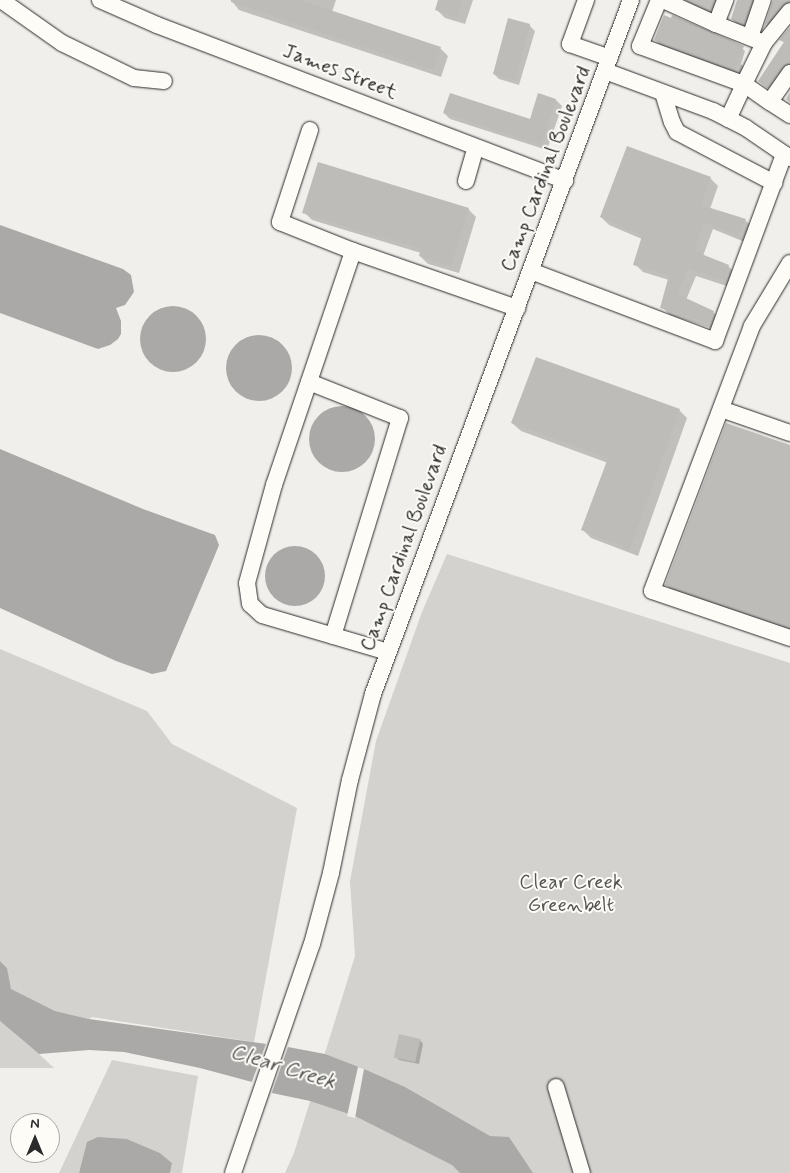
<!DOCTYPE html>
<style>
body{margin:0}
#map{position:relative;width:790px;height:1173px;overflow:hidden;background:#f0efeb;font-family:Mynerve,sans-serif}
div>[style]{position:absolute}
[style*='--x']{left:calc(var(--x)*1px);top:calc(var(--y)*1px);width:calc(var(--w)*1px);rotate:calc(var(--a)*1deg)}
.green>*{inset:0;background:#d3d2cf}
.water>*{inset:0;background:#aaa9a7}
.round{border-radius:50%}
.pier>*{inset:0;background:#f0efeb}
.shadow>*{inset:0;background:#0003}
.building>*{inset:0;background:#bdbcb8;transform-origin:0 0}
.roads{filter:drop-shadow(0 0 1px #2b2b2b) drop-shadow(0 0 1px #2b2b2b)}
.minor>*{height:16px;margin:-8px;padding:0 8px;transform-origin:8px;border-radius:8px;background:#fdfcf7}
span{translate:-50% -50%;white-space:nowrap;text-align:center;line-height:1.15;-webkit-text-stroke:4px #fdfcf7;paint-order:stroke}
.street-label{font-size:20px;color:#2b2b2b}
.park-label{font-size:20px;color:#555554}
.water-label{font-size:21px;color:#575756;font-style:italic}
.north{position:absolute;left:10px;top:1113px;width:50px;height:50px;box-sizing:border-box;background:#fdfcf7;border:1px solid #a9a8a5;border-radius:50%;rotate:0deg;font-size:14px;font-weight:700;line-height:20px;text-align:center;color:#2b2b2b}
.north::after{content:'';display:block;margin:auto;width:18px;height:22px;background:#2b2b2b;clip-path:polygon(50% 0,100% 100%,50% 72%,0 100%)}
</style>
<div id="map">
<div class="green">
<div style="clip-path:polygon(447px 554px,790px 663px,790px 1173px,285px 1173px,294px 1153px,355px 956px,350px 881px,376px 741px,422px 612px)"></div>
<div style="clip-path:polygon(0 649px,147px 711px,172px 744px,297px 808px,254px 1042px,92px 1017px,89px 1019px,55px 1011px,10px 989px,7px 968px,0 961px)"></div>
<div style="clip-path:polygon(0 1021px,39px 1054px,54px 1068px,0 1068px)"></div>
<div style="clip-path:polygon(112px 1060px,198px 1076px,182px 1173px,170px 1173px,172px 1163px,160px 1153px,127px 1139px,80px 1169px,79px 1173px,59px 1173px)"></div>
</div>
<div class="water">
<div style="clip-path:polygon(0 225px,123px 269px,131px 275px,134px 292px,125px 305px,116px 308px,121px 321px,121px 334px,118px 339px,110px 345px,98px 349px,0 313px)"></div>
<div class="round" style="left:140px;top:306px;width:66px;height:66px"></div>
<div class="round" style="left:226px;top:335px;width:66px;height:66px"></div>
<div class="round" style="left:309px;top:406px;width:66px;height:66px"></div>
<div style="clip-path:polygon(0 449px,143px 509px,215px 535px,219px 545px,215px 555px,166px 671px,152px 674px,116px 661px,0 608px)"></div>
<div class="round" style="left:265px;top:546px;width:60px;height:60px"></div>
<div style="clip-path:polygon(0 961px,7px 968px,11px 989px,55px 1011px,89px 1019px,288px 1047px,325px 1054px,364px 1069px,405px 1087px,490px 1136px,509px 1137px,533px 1173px,460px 1173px,452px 1165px,355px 1116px,310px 1101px,272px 1093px,252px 1082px,200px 1068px,124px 1052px,89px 1050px,39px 1054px,0 1021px)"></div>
<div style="clip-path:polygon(98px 1137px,127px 1139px,160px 1153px,172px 1163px,170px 1173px,79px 1173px,87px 1142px)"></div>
</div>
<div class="pier">
<div style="clip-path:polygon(267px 1041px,289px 1044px,271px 1095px,251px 1084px)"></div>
<div style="clip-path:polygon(358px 1067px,364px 1069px,355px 1118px,347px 1116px)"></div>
</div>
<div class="shadow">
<div style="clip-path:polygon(231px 0,336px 0,332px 12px,440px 48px,448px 56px,441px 77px,239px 10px)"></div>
<div style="clip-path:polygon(440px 0,473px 0,465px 24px,445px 18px,437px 10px)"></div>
<div style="clip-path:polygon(684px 0,720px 0,715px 15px)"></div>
<div style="clip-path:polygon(739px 0,760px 0,750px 29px,738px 25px,732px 19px)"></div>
<div style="clip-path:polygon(775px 0,790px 0,790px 12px,772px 33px,766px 27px)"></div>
<div style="clip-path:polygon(529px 25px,535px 31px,519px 85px,499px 79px,493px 73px)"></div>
<div style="clip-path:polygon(790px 28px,790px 74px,775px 94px,759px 81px,785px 43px,781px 40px)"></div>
<div style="clip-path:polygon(655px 40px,739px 45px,745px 51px,741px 64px,744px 67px,740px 75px,661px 46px)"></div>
<div style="clip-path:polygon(790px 92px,790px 103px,786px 99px)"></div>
<div style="clip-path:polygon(556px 100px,562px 106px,547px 150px,450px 119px,444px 113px,530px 120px)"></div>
<div style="clip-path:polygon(710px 178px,718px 186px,710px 209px,745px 220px,753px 228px,747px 243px,713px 229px,703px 256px,728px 266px,736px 274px,733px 288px,696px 276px,686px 300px,713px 312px,721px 320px,717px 330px,670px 315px,662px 307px,669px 280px,643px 272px,635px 264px,642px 239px,609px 225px,601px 217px)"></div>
<div style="clip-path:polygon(468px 209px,476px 217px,459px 273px,428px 264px,420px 256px,421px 253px,312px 220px,304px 212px)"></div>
<div style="clip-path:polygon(679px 410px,687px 418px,638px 556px,591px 538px,583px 530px,608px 463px,521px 431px,512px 423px)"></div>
<div style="clip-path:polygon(790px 447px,790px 632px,675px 593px,666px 585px)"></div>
<div style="clip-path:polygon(420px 1040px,423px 1044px,419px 1064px,399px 1060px,395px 1056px)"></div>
</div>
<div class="building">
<div style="clip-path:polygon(231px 0,300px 0,441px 47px,433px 70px,231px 2px)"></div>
<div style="clip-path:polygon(438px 0,463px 0,457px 17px,435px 10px)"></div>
<div style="clip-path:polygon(737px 0,752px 0,744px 24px,731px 19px)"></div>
<div style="clip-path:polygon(773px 0,790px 1px,782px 5px,764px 27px)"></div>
<div style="clip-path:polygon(664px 15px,671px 18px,672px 15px,744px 46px,734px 70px,654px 40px)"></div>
<div style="left:508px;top:18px;width:23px;height:58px;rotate:15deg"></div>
<div style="clip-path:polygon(790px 27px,790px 63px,782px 67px,767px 88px,758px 81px,784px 42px,779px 40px)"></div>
<div style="clip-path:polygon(450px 93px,530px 119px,538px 93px,556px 99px,541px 145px,443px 113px)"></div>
<div style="clip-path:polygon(627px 146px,711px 177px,701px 205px,746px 219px,738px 236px,704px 222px,694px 251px,729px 265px,725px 281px,688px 268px,677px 294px,714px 311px,708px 323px,660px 308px,669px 275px,633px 265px,642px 236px,600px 217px)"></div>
<div style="clip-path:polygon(318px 162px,469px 208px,451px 266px,419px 256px,421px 249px,302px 213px)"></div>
<div style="clip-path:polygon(536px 357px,680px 409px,630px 549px,581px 530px,608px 458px,511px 423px)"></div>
<div style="clip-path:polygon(726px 423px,790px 445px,790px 627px,665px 585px)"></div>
<div style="left:399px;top:1034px;width:22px;height:24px;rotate:13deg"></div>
</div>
<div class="roads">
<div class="minor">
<div style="--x:1;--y:0;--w:75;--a:35.2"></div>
<div style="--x:62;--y:43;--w:80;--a:25.9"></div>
<div style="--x:134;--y:78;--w:30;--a:6"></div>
<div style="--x:100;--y:0;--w:62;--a:23.7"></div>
<div style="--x:157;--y:25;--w:437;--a:20.9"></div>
<div style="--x:586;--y:0;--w:47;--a:110"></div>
<div style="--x:570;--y:44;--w:42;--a:19.3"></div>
<div style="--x:659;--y:0;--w:50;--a:112.4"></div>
<div style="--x:640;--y:46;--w:111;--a:20.1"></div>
<div style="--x:744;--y:84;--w:46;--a:-64"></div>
<div style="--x:764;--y:43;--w:52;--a:-158.4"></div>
<div style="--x:716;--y:24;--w:26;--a:-69"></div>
<div style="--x:663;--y:0;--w:58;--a:24.4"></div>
<div style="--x:750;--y:37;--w:39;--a:-71"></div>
<div style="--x:764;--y:43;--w:41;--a:-50.9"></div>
<div style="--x:605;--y:71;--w:115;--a:20.3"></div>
<div style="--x:713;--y:111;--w:37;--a:27"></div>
<div style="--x:746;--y:128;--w:53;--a:34.3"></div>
<div style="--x:790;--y:73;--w:35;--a:125"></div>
<div style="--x:770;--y:102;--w:24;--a:33"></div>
<div style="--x:663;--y:93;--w:30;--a:73"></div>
<div style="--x:672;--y:122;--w:11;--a:63"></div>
<div style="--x:677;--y:132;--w:110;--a:27.7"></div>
<div style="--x:728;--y:119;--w:38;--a:-65"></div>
<div style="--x:744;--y:84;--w:32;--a:35"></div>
<div style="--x:310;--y:130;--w:97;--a:108.1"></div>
<div style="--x:280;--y:222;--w:79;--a:21.7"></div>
<div style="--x:466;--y:181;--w:35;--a:-74"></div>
<div style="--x:790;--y:263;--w:74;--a:121.1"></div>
<div style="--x:752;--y:326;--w:283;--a:110.7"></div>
<div style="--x:652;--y:591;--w:146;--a:18.8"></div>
<div style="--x:531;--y:271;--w:197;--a:20.8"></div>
<div style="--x:715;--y:341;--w:199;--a:-69.7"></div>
<div style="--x:309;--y:382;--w:98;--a:21.6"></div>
<div style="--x:400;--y:418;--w:228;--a:107.1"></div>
<div style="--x:721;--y:409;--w:73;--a:19.2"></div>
<div style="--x:388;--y:652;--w:131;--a:-163.6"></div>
<div style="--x:262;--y:615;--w:16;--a:-137"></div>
<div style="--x:250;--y:604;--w:21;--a:-98"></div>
<div style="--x:247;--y:583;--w:102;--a:-74.6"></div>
<div style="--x:274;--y:485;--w:247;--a:-71.3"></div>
<div style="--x:353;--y:251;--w:174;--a:19.2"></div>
<div style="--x:556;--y:1087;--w:90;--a:73.2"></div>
<div style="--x:233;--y:1173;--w:242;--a:-71"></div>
<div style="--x:312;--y:944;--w:73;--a:-75"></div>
<div style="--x:331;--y:873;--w:95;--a:-78.5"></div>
<div style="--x:350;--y:780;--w:89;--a:-75"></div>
<div style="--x:373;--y:694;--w:740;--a:-69.61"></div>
</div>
</div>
<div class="street-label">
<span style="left:340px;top:72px;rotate:21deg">James Street</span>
<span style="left:546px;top:169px;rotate:-69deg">Camp Cardinal Boulevard</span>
<span style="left:404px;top:548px;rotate:-70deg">Camp Cardinal Boulevard</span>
</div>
<div class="park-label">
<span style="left:571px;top:894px">Clear Creek<br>Greenbelt</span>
</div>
<div class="water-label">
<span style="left:283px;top:1067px;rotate:17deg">Clear Creek</span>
</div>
<div class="north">N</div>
</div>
